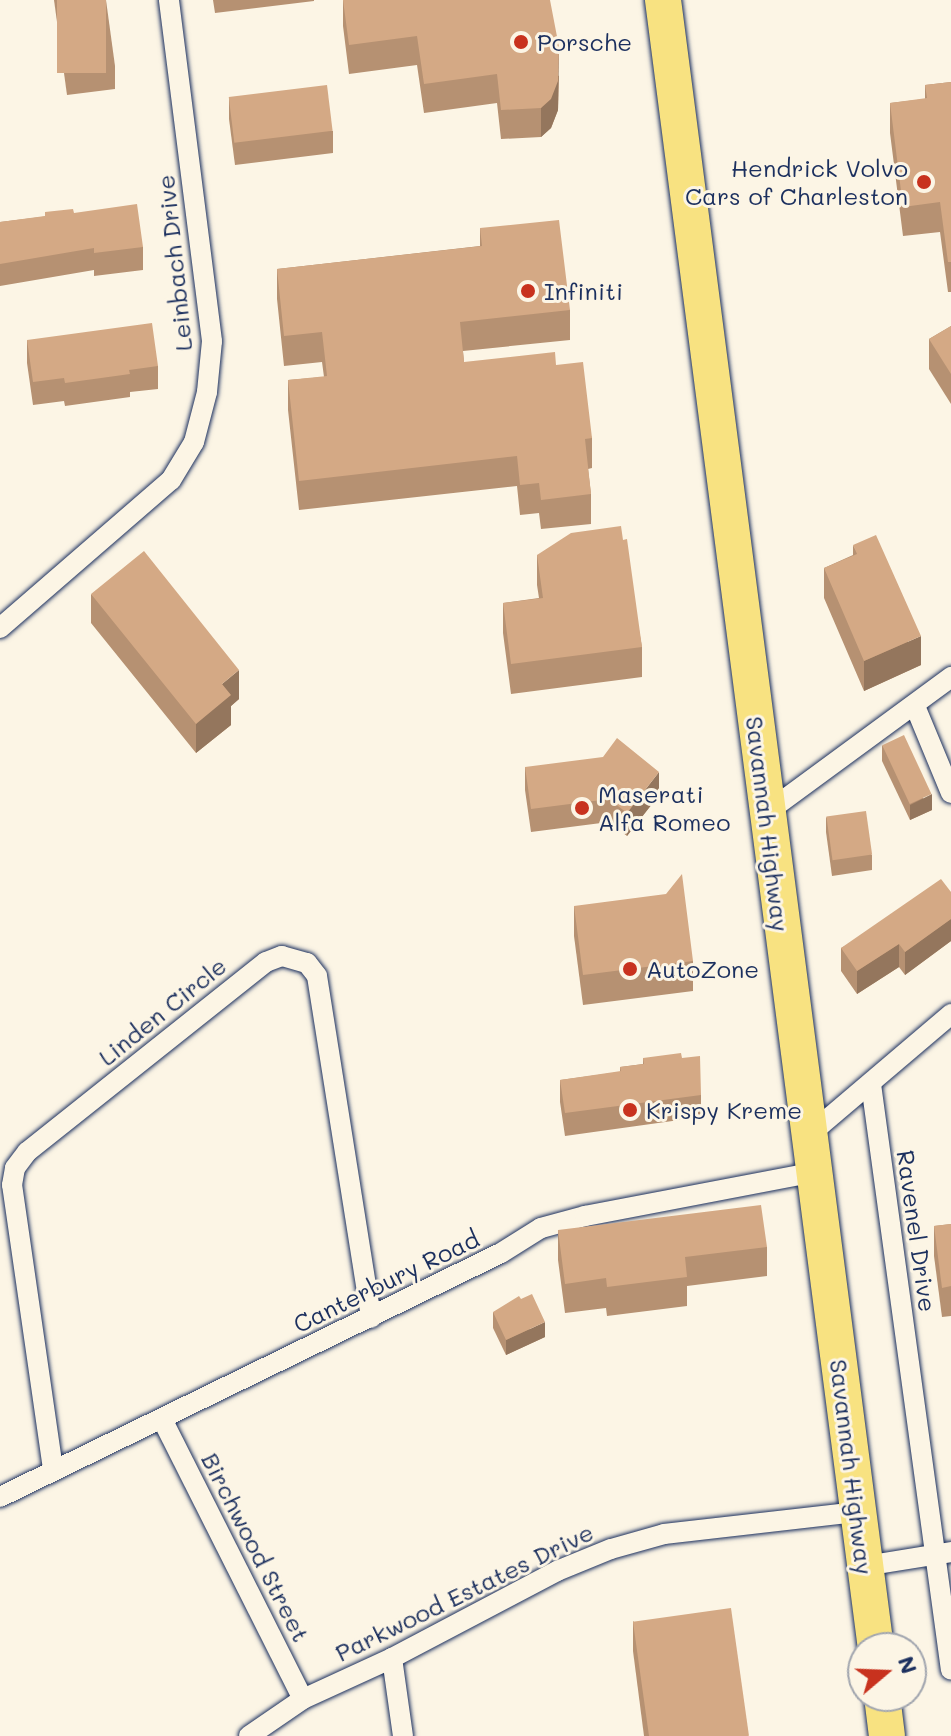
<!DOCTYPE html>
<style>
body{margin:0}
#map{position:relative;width:951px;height:1736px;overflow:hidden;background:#fcf5e5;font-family:Mali,sans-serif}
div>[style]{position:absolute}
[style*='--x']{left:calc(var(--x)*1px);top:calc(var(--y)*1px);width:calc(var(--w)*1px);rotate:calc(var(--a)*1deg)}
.roads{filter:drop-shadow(0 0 2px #1b2f5e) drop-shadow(0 0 2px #1b2f5e)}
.street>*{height:20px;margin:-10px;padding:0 10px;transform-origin:10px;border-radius:10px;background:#fcf5e5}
.highway>*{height:36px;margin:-18px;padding:0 18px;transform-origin:18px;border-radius:18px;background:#f8e281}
.wall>*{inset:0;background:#b69172}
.shaded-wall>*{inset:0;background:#94765d}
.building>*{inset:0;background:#d4a985;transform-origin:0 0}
.dots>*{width:22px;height:22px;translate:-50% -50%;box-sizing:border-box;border:4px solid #fcf5e5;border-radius:50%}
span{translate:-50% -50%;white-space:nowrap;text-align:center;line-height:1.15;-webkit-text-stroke:6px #fcf5e5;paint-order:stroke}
.poi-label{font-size:24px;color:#1b2f5e}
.left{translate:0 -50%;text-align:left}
.right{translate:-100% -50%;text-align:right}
.street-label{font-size:24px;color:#1b2f5e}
.north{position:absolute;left:847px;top:1632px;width:80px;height:80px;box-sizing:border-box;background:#fcf5e5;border:2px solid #a2a6af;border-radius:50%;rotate:71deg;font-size:22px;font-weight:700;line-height:32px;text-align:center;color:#1b2f5e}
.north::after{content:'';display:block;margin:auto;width:28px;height:36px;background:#c8321e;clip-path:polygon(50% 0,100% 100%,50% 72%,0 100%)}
</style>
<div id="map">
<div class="roads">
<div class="street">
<div style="--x:0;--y:628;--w:226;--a:-40.9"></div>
<div style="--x:171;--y:480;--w:44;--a:-58.8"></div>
<div style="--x:194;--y:442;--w:52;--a:-75.4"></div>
<div style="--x:207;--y:392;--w:51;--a:-84.4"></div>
<div style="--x:212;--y:341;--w:344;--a:-97.2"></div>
<div style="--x:915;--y:706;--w:94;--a:67.5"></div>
<div style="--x:766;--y:813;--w:230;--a:-36.3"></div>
<div style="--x:871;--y:1084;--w:591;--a:82.23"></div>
<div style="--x:809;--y:1135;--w:187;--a:-40.4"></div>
<div style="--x:162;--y:1419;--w:313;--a:63.3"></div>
<div style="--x:53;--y:1469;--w:287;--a:-98.2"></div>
<div style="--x:12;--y:1185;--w:17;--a:-80"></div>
<div style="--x:15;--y:1168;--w:20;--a:-53"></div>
<div style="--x:27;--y:1152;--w:305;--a:-38.5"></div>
<div style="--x:266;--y:962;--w:17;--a:-21"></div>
<div style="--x:282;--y:956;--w:26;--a:16"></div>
<div style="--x:307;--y:963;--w:16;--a:52"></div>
<div style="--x:317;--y:976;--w:346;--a:81"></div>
<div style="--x:0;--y:1497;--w:557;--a:-25.97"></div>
<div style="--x:501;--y:1253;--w:47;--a:-32"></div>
<div style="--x:541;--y:1228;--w:46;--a:-15.3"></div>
<div style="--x:585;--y:1216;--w:234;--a:-10.8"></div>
<div style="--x:865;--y:1566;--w:87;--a:-9.2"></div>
<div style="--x:392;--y:1658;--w:79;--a:82"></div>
<div style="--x:249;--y:1736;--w:65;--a:-34.4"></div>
<div style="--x:303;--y:1699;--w:98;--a:-24.7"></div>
<div style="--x:392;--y:1658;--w:187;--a:-27.8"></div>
<div style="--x:557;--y:1571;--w:58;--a:-22.2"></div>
<div style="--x:611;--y:1549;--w:55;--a:-15.8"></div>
<div style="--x:664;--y:1534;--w:195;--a:-6.5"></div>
</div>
<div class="highway">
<div style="--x:663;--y:0;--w:1662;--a:82.64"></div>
<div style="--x:882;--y:1696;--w:40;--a:82.9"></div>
</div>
</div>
<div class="wall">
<div style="clip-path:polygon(54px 0,106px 0,115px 66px,115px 89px,67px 95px)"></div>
<div style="clip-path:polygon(213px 0,314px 0,314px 1px,215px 13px)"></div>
<div style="clip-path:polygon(343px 0,559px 76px,558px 110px,551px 128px,541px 137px,501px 139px,497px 103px,424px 113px,417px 65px,349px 74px,343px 26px)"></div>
<div style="clip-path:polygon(951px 82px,951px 292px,948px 292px,940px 232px,903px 236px,890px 133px,890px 103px,925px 99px,925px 85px)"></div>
<div style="clip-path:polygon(229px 97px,333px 131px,333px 153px,235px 165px,229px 119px)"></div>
<div style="clip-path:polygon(74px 213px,143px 247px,143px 270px,94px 276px,94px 270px,0 286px,0 222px)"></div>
<div style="clip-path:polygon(480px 228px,570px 310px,570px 340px,463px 351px,464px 362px,556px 365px,592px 438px,592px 468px,588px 469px,591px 494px,591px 524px,541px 529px,539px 513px,520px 515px,517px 486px,299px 510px,288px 410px,288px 380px,324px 377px,322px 362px,284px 366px,277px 299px,277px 269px,480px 246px)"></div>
<div style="clip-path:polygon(951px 326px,951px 404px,929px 369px,929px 339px)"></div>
<div style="clip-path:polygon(27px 340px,158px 366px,158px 389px,130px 392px,130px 397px,65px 406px,64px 401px,33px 405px,27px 363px)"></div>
<div style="clip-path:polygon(623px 540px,642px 647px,642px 677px,511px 694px,503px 633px,503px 603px,539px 598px,537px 585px,537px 555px)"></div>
<div style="clip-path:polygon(853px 545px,921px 665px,864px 691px,824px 598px,824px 568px,853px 555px)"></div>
<div style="clip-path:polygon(91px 594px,239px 699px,231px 706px,231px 725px,196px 753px,91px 623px)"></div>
<div style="clip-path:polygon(882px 745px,932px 810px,910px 820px,882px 761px)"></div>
<div style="clip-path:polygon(525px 767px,659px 795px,627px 836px,609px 822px,531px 832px,525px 790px)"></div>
<div style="clip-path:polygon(826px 817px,872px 855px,872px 870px,832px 876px,826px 832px)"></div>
<div style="clip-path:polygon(951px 892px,951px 941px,905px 975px,899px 967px,857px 994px,841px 971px,841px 948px)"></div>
<div style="clip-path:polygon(574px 906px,693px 961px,693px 991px,583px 1005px,574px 936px)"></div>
<div style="clip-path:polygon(643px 1058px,682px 1058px,701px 1095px,701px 1117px,565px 1136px,560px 1102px,560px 1080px,620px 1072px,620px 1067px,643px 1064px)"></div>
<div style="clip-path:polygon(951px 1224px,951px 1316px,942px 1317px,934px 1256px,934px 1226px)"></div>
<div style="clip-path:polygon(558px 1230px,767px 1247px,767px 1276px,687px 1286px,687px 1306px,607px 1316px,606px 1308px,565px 1313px,558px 1260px)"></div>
<div style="clip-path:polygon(493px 1312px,545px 1337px,506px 1355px,493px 1328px)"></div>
<div style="clip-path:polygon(633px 1621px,748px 1736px,644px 1736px,633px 1651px)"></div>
</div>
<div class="shaded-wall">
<div style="clip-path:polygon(559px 47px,558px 110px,551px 128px,541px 137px,541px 108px)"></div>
<div style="clip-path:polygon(921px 636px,921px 665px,864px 691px,864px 661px)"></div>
<div style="clip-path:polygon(239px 670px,239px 699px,231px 706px,231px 725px,196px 753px,196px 724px,222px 684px)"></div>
<div style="clip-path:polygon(659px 772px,659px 795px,627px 836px,627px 813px)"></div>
<div style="clip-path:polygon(932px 794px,932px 810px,910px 820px,910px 805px)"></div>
<div style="clip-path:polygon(951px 919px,951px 941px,905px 975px,905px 952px)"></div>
<div style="clip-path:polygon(899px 944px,899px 967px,857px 994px,857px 971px)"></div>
<div style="clip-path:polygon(545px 1322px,545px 1337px,506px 1355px,506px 1340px)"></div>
</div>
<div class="building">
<div style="left:57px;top:0;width:49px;height:73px"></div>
<div style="clip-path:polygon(343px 0,550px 0,559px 47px,558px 81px,551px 99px,541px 108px,501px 110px,497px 74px,424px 84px,417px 36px,349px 45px)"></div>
<div style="clip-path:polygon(951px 82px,951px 262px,948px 262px,940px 202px,903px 207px,890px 103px,927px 98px,925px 85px)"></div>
<div style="left:327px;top:85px;width:46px;height:99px;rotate:83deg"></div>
<div style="clip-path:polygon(137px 204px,143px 247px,94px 253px,94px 248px,0 264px,0 222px,45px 216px,45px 212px,73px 209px,74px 213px)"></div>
<div style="clip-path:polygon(559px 220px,570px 310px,460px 322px,464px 362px,555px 352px,556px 365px,583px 362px,592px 438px,585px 439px,591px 494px,541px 500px,539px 483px,520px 485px,517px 456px,299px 481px,288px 380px,327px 376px,322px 332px,284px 336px,277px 269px,482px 246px,480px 228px)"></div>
<div style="clip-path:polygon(152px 323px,158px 366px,129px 370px,130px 374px,65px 383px,64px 378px,33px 382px,27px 340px)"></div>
<div style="clip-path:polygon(951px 326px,951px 374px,929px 339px)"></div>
<div style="clip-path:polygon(621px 526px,623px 540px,627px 539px,642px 647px,511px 664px,503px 603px,543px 598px,537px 555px,571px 533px)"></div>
<div style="clip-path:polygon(876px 535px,921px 636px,864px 661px,824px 568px,857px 554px,853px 545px)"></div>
<div style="clip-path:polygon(144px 551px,239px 670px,222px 684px,231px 695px,196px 724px,91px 594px)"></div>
<div style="left:904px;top:735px;width:65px;height:24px;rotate:65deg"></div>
<div style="clip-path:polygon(617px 738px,659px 772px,627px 813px,609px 799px,531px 809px,525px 767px,603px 757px)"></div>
<div style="left:866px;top:811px;width:44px;height:40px;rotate:82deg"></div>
<div style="clip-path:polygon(682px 874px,693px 961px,583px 975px,574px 906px,666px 894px)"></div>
<div style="clip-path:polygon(941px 879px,951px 892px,951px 919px,905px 952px,899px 944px,857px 971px,841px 948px)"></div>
<div style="clip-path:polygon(681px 1053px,682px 1058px,700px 1056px,701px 1095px,565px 1113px,560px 1080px,621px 1071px,620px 1067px,644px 1064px,643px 1058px)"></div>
<div style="clip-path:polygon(761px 1205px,767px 1247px,685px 1257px,687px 1277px,607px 1287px,606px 1278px,565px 1284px,558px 1230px)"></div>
<div style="clip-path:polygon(951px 1224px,951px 1286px,942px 1288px,934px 1226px)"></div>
<div style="clip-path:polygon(532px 1294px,545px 1322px,506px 1340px,493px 1312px,519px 1296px,521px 1299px)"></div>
<div style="left:731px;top:1608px;width:129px;height:99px;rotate:82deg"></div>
</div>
<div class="dots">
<div style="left:521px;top:42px;background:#c8321e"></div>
<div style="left:924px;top:182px;background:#c8321e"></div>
<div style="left:528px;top:291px;background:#c8321e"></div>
<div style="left:582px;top:808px;background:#c8321e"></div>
<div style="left:630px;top:969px;background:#c8321e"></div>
<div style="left:630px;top:1110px;background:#c8321e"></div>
</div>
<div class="poi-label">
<span class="left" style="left:537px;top:42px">Porsche</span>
<span class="right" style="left:908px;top:182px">Hendrick Volvo<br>Cars of Charleston</span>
<span class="left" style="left:544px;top:291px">Infiniti</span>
<span class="left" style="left:598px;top:808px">Maserati<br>Alfa Romeo</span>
<span class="left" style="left:646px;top:969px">AutoZone</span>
<span class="left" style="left:646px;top:1110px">Krispy Kreme</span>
</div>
<div class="street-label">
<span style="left:174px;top:263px;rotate:-96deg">Leinbach Drive</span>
<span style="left:768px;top:824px;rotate:83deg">Savannah Highway</span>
<span style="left:162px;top:1011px;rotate:-39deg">Linden Circle</span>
<span style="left:917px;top:1231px;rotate:82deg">Ravenel Drive</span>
<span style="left:386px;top:1281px;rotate:-26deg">Canterbury Road</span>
<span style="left:852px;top:1467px;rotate:83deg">Savannah Highway</span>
<span style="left:256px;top:1547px;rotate:63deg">Birchwood Street</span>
<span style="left:464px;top:1592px;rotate:-26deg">Parkwood Estates Drive</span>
</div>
<div class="north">N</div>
</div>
